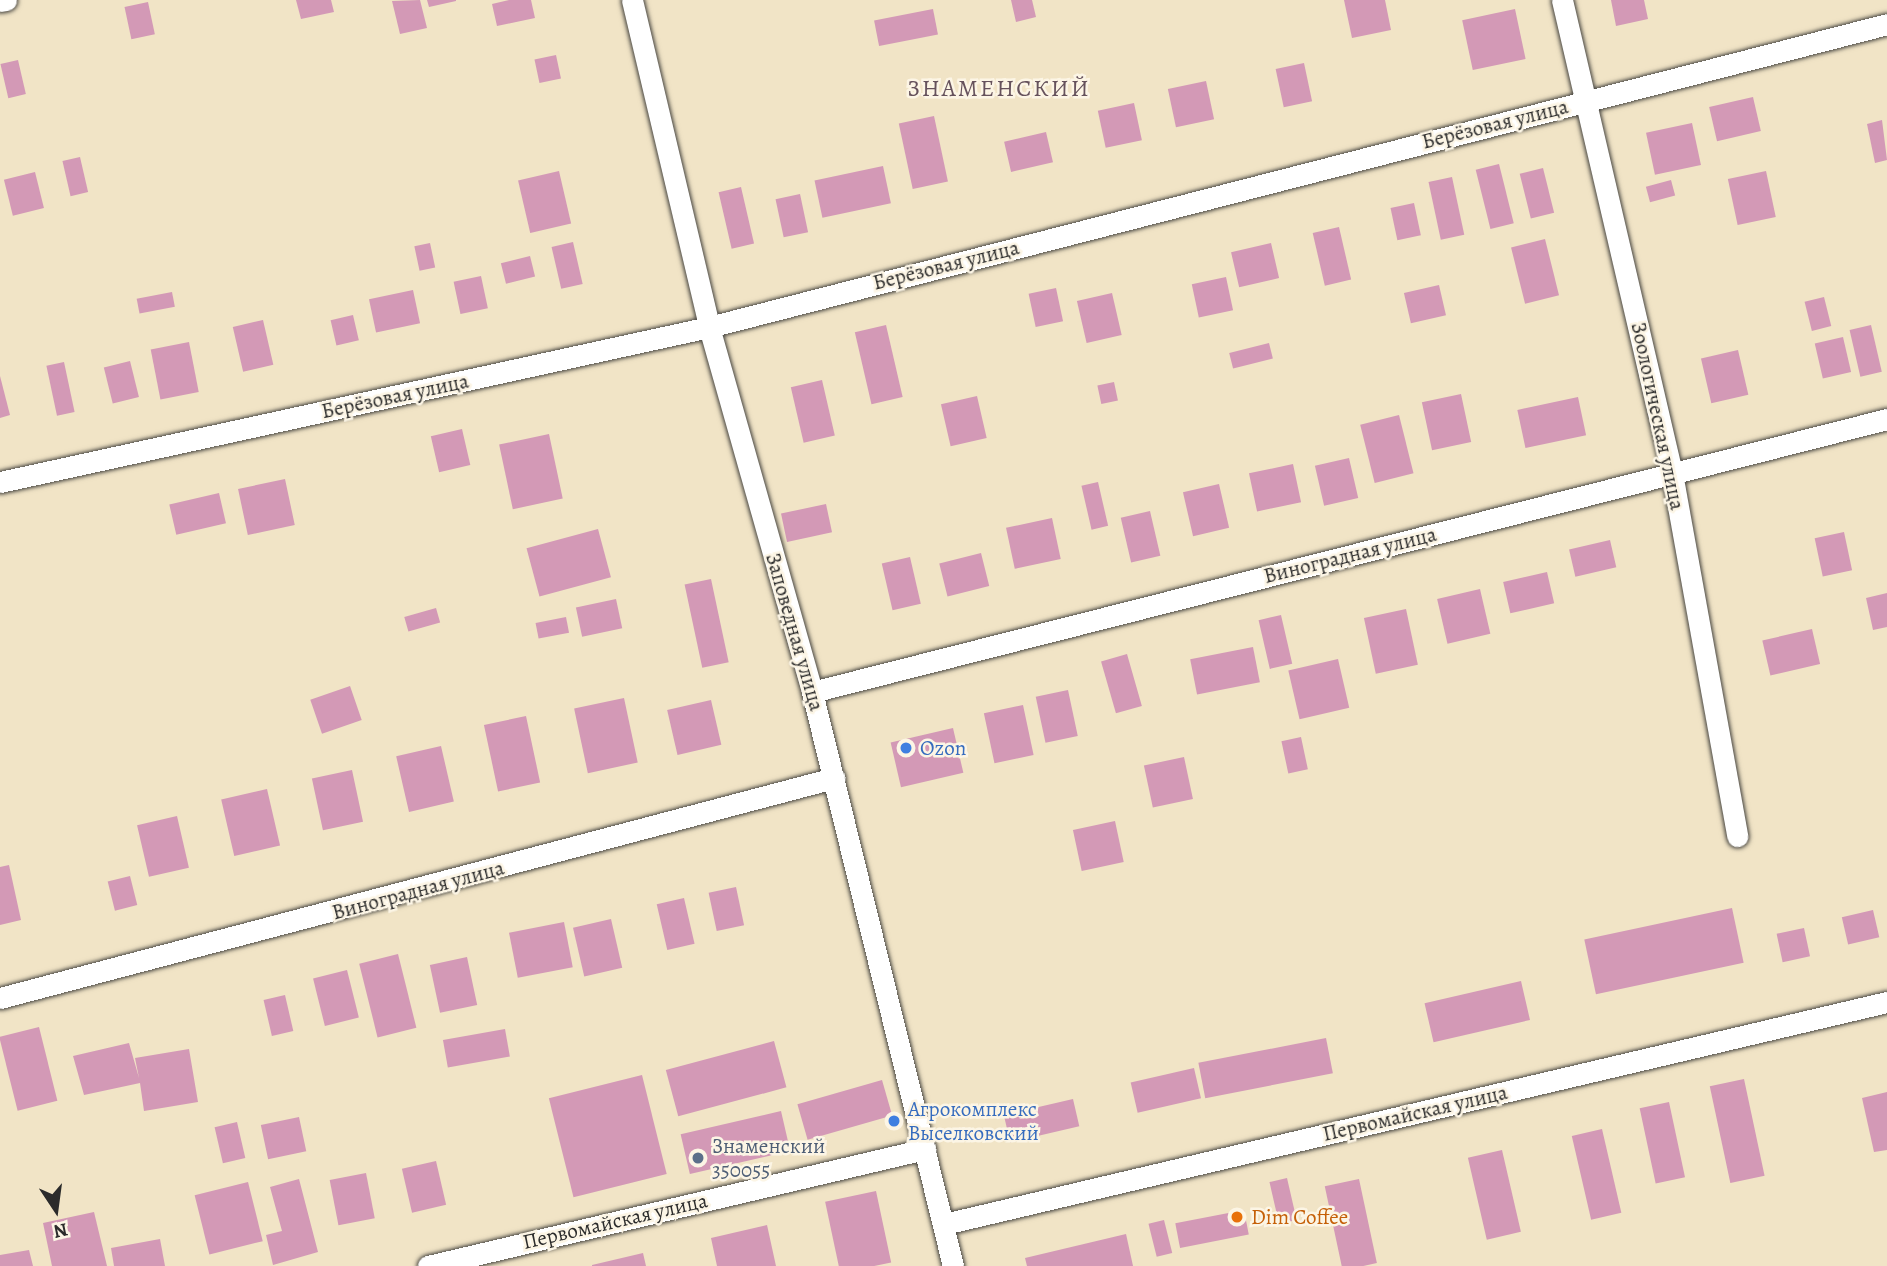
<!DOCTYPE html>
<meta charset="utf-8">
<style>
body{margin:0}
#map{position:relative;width:1887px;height:1266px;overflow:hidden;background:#f1e4c6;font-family:Alegreya,serif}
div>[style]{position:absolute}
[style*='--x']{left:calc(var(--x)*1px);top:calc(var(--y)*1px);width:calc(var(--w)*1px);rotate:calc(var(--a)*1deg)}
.building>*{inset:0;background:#d399b6;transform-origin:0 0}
.roads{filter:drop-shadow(0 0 2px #494742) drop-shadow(0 0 2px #494742)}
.minor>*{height:21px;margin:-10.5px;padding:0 10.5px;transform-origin:10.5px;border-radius:10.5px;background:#fff}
.dots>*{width:19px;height:19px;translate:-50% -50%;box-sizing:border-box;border:4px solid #fcf5e5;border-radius:50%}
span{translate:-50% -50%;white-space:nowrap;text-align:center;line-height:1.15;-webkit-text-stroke:5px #fcf5e5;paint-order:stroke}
.street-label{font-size:21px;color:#2b2b2b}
.shop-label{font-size:21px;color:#366cbe}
.left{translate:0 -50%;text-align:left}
.service-label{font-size:21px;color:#4e5e75}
.food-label{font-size:21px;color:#c56008}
.quarter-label{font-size:24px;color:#66525c;letter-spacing:2px}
.north{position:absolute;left:21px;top:1175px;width:70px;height:70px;-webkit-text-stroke:5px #fcf5e5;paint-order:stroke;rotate:167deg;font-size:19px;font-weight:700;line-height:28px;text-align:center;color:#2b2b2b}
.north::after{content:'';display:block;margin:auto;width:24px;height:32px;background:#2b2b2b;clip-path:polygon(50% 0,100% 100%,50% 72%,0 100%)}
</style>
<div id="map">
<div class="building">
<div style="clip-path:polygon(296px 0,331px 0,334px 12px,301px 19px)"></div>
<div style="clip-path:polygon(420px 0,427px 28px,400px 34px,392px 1px)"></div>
<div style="clip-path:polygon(427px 0,456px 0,456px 1px,429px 7px)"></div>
<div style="clip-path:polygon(509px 0,531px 0,535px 18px,497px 26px,492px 4px)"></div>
<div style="clip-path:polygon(1011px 0,1032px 0,1036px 17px,1016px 22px)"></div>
<div style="clip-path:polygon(1344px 0,1385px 0,1391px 30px,1352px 38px)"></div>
<div style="clip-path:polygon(1611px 0,1644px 0,1648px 19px,1616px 26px)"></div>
<div style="left:148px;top:2px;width:33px;height:24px;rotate:78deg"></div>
<div style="left:933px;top:9px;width:26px;height:60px;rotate:79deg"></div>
<div style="left:1515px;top:9px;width:51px;height:54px;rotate:78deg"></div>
<div style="left:556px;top:55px;width:24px;height:22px;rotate:78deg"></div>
<div style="left:18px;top:60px;width:35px;height:18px;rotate:77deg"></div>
<div style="left:1304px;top:63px;width:39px;height:29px;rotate:78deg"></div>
<div style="left:1206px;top:81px;width:39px;height:39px;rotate:78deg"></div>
<div style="left:1753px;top:97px;width:35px;height:45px;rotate:77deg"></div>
<div style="left:1134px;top:103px;width:38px;height:37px;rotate:78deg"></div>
<div style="left:934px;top:116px;width:67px;height:36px;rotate:78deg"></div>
<div style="clip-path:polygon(1882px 120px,1887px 160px,1875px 163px,1867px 124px)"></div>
<div style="left:1692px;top:123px;width:43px;height:47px;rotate:78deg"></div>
<div style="left:1046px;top:132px;width:31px;height:43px;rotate:77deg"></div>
<div style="left:80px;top:157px;width:36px;height:18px;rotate:77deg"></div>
<div style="left:1499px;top:164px;width:61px;height:24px;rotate:76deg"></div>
<div style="left:883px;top:166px;width:38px;height:70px;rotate:78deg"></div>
<div style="left:1543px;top:168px;width:46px;height:24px;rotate:76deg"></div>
<div style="left:559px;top:171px;width:54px;height:42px;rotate:77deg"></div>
<div style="left:1766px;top:171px;width:47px;height:39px;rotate:78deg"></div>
<div style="left:35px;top:172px;width:37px;height:32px;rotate:76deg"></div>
<div style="left:1452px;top:177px;width:59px;height:24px;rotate:78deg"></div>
<div style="left:1671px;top:180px;width:16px;height:26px;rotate:75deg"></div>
<div style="left:741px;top:187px;width:58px;height:23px;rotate:77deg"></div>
<div style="left:800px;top:194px;width:39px;height:25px;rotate:78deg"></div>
<div style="left:1414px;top:203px;width:33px;height:24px;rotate:78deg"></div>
<div style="left:1339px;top:227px;width:54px;height:27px;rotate:77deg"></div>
<div style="left:1545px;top:239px;width:58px;height:35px;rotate:76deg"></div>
<div style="left:573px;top:242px;width:43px;height:22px;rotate:77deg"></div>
<div style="left:430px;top:243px;width:25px;height:16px;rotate:78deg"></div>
<div style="left:1271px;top:243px;width:36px;height:41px;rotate:77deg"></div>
<div style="left:530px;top:256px;width:21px;height:30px;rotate:76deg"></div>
<div style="left:481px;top:276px;width:33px;height:28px;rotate:78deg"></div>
<div style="left:1226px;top:277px;width:34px;height:35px;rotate:78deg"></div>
<div style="left:1439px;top:285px;width:31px;height:36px;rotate:77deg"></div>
<div style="left:1056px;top:288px;width:34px;height:28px;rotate:78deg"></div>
<div style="left:413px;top:290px;width:34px;height:45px;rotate:78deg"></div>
<div style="left:172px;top:292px;width:15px;height:36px;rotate:79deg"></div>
<div style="left:1112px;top:293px;width:43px;height:36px;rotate:77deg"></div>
<div style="left:1824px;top:297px;width:30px;height:20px;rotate:76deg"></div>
<div style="left:353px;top:315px;width:26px;height:23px;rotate:77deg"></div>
<div style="left:263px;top:320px;width:46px;height:31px;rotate:77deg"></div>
<div style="left:886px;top:325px;width:74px;height:32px;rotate:77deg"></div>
<div style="left:1871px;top:325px;width:48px;height:22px;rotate:77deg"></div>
<div style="left:1843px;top:337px;width:36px;height:29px;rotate:77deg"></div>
<div style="left:189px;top:342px;width:51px;height:39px;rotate:79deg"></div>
<div style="left:1269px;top:343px;width:16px;height:41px;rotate:76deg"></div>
<div style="left:1738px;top:350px;width:46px;height:38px;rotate:77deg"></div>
<div style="left:130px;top:361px;width:37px;height:27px;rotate:76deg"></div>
<div style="left:64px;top:362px;width:51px;height:18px;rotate:78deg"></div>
<div style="clip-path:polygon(0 376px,10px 415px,0 418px)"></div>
<div style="left:822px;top:380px;width:57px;height:32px;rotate:77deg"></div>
<div style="left:1114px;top:382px;width:19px;height:17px;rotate:78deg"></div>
<div style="left:1461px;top:394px;width:49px;height:40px;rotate:78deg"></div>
<div style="left:977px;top:396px;width:43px;height:37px;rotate:77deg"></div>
<div style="left:1578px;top:397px;width:39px;height:62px;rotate:78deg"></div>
<div style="left:1399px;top:415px;width:60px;height:40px;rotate:76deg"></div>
<div style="left:462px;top:429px;width:37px;height:32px;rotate:77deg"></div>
<div style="left:549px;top:434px;width:66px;height:51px;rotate:78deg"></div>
<div style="left:1349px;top:458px;width:41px;height:35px;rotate:77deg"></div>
<div style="left:1293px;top:464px;width:39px;height:45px;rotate:78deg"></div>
<div style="left:285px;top:479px;width:47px;height:48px;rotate:78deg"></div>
<div style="left:1098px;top:482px;width:45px;height:17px;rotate:77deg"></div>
<div style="left:1219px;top:484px;width:45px;height:37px;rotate:77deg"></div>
<div style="left:219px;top:493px;width:31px;height:51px;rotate:77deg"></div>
<div style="left:826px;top:504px;width:29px;height:46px;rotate:78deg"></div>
<div style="left:1150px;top:511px;width:46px;height:30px;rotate:77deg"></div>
<div style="left:1052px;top:518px;width:42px;height:47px;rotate:78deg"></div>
<div style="left:598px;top:529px;width:50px;height:74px;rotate:75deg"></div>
<div style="left:1844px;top:532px;width:39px;height:30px;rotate:78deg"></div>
<div style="left:1610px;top:540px;width:28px;height:42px;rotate:77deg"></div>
<div style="left:981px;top:553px;width:34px;height:43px;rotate:76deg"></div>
<div style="left:910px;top:557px;width:48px;height:29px;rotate:77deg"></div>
<div style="left:1547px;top:572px;width:32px;height:45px;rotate:77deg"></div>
<div style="left:711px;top:579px;width:85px;height:27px;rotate:78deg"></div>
<div style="left:1480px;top:589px;width:46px;height:44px;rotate:77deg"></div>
<div style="clip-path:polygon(1887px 593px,1887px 627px,1873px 630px,1866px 598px)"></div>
<div style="left:616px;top:599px;width:30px;height:41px;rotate:78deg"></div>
<div style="left:436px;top:608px;width:15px;height:33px;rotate:74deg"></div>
<div style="left:1406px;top:609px;width:57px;height:43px;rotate:78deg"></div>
<div style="left:1281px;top:615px;width:50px;height:23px;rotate:77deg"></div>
<div style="left:566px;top:617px;width:16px;height:31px;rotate:79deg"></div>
<div style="left:1812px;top:629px;width:36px;height:51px;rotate:77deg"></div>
<div style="left:1253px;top:647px;width:36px;height:64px;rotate:79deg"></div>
<div style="left:1127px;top:654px;width:54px;height:27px;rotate:74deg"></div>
<div style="left:1338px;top:659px;width:50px;height:51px;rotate:77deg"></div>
<div style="left:350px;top:686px;width:36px;height:42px;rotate:71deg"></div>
<div style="left:1068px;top:690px;width:47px;height:33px;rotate:78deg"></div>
<div style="left:624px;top:698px;width:66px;height:51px;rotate:78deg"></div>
<div style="left:711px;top:700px;width:46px;height:45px;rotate:77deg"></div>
<div style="left:1023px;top:705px;width:51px;height:40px;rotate:78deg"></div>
<div style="left:526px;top:716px;width:68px;height:43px;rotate:78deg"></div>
<div style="left:953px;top:728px;width:46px;height:64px;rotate:77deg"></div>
<div style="left:1301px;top:737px;width:33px;height:20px;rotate:78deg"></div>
<div style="left:441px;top:746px;width:57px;height:46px;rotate:77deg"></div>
<div style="left:1184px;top:757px;width:43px;height:41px;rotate:78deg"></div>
<div style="left:352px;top:770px;width:53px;height:41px;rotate:78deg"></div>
<div style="left:267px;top:789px;width:58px;height:47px;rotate:77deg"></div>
<div style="left:177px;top:816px;width:53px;height:41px;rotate:77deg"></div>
<div style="left:1115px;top:821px;width:42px;height:43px;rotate:78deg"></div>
<div style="clip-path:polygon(9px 865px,21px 920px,0 925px,0 867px)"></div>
<div style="left:130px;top:876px;width:30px;height:23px;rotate:76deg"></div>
<div style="left:736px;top:887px;width:39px;height:28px;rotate:78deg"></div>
<div style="left:684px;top:898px;width:47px;height:28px;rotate:77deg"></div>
<div style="left:1732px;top:908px;width:56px;height:151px;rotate:78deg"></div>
<div style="left:1873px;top:910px;width:28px;height:32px;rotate:77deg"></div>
<div style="left:611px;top:919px;width:50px;height:39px;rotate:77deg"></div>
<div style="left:564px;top:922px;width:46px;height:56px;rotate:79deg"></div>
<div style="left:1804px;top:928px;width:29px;height:28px;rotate:78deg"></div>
<div style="left:398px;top:954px;width:76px;height:40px;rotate:76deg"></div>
<div style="left:467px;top:957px;width:49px;height:38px;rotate:78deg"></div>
<div style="left:347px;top:970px;width:49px;height:35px;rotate:76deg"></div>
<div style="left:1521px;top:981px;width:40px;height:99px;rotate:77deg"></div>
<div style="left:285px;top:995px;width:37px;height:22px;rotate:77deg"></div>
<div style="left:39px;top:1027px;width:76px;height:41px;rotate:76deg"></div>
<div style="left:505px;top:1029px;width:28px;height:63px;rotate:80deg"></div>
<div style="left:1326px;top:1038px;width:36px;height:130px;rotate:79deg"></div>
<div style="left:774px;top:1041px;width:48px;height:112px;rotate:75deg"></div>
<div style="clip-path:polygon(129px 1043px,139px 1078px,135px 1058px,189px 1049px,198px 1102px,144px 1111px,140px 1083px,84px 1095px,73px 1056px)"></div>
<div style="left:1194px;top:1068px;width:31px;height:65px;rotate:77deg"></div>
<div style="left:642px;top:1075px;width:102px;height:96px;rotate:76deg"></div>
<div style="left:1744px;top:1079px;width:99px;height:35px;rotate:78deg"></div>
<div style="left:882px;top:1080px;width:37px;height:88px;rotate:74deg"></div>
<div style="clip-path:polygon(1887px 1092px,1887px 1150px,1874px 1152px,1862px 1098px)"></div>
<div style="left:1073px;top:1099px;width:28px;height:71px;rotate:77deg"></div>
<div style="left:1669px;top:1102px;width:77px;height:30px;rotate:78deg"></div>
<div style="left:781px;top:1111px;width:41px;height:103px;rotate:77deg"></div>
<div style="left:299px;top:1117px;width:35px;height:39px;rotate:78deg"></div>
<div style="left:237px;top:1122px;width:37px;height:23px;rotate:77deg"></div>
<div style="left:1602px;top:1129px;width:86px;height:31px;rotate:77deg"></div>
<div style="left:1502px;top:1150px;width:84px;height:35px;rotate:77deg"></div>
<div style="left:436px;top:1161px;width:45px;height:35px;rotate:77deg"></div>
<div style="left:366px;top:1173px;width:46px;height:37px;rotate:79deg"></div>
<div style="left:1287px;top:1178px;width:43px;height:18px;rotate:77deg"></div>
<div style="clip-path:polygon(299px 1179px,318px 1252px,273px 1265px,266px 1235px,282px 1231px,270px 1187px)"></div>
<div style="left:1359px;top:1179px;width:86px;height:35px;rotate:78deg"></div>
<div style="left:248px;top:1182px;width:61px;height:55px;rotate:76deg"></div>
<div style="left:876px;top:1191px;width:73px;height:52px;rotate:78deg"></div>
<div style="left:1244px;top:1210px;width:25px;height:70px;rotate:79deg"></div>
<div style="clip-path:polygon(94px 1212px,107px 1266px,52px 1266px,43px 1223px)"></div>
<div style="left:1164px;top:1220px;width:34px;height:16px;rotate:76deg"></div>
<div style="clip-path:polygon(767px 1225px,776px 1266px,717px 1266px,711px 1238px)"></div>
<div style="clip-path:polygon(1126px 1234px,1133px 1266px,1027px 1266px,1025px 1258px)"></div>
<div style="clip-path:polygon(160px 1239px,165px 1266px,114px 1266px,111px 1248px)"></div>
<div style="clip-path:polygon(29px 1250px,33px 1266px,0 1266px,0 1255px)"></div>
<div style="clip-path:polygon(643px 1253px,646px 1266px,592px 1266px,592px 1265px)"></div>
</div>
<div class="roads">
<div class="minor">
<div style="--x:632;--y:0;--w:336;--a:76.7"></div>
<div style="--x:709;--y:327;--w:379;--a:74.2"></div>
<div style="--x:812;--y:692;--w:591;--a:76.2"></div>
<div style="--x:1562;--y:0;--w:486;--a:76.9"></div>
<div style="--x:1672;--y:473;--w:369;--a:79.8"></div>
<div style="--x:0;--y:1;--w:6;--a:-9"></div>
<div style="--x:0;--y:482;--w:726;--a:-12.33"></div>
<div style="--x:709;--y:327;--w:1216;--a:-14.42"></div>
<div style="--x:812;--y:692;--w:1109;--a:-14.25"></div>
<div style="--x:0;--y:998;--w:863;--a:-14.78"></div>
<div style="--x:944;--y:1224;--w:969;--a:-13.25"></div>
<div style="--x:428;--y:1266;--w:511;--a:-13.25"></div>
</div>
</div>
<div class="dots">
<div style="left:906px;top:748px;background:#3f7fe0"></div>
<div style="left:894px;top:1121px;background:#3f7fe0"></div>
<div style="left:698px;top:1158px;background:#5c6f8a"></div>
<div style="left:1237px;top:1217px;background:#e8710a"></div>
</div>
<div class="street-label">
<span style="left:1495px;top:124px;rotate:-14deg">Берёзовая улица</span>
<span style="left:946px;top:265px;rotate:-14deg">Берёзовая улица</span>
<span style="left:395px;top:396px;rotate:-12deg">Берёзовая улица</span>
<span style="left:1658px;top:416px;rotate:78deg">Зоологическая улица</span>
<span style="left:1350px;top:555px;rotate:-14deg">Виноградная улица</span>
<span style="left:795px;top:632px;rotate:74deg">Заповедная улица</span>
<span style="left:418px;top:890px;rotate:-15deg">Виноградная улица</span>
<span style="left:1415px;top:1113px;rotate:-13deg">Первомайская улица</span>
<span style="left:615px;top:1221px;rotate:-13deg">Первомайская улица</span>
</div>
<div class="shop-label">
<span class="left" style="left:920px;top:748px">Ozon</span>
<span class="left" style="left:908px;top:1121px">Агрокомплекс<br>Выселковский</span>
</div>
<div class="service-label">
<span class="left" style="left:712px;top:1158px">Знаменский<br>350055</span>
</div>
<div class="food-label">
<span class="left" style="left:1251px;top:1217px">Dim Coffee</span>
</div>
<div class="quarter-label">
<span style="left:999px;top:89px">ЗНАМЕНСКИЙ</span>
</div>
<div class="north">N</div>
</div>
